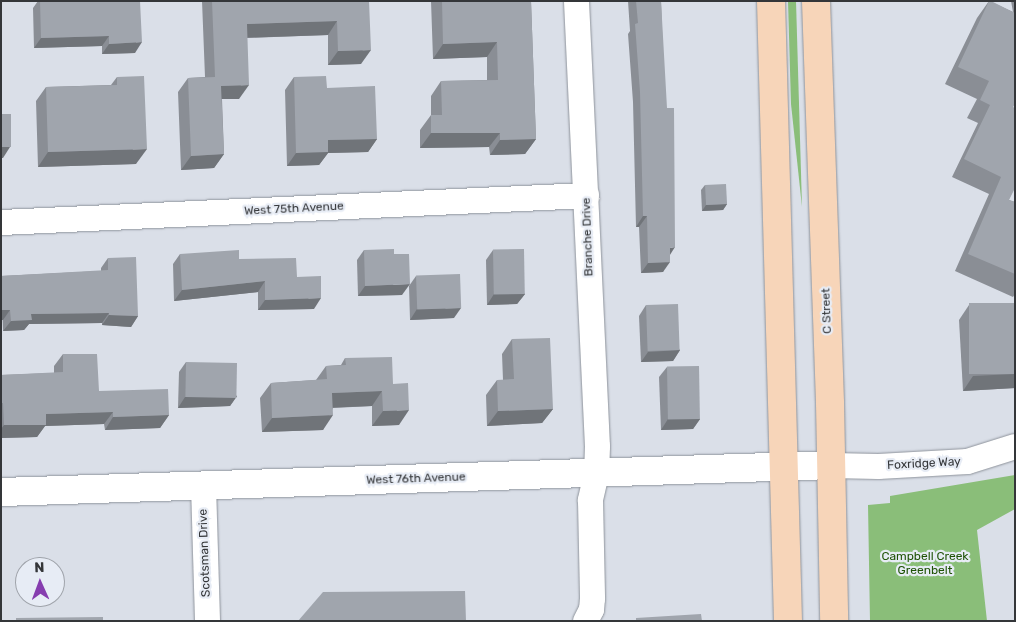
<!DOCTYPE html>
<style>
body{margin:0}
#map{position:relative;width:1016px;height:622px;overflow:hidden;background:#dadfe8;font-family:Rubik,sans-serif}
div>[style]{position:absolute}
[style*='--x']{left:calc(var(--x)*1px);top:calc(var(--y)*1px);width:calc(var(--w)*1px);rotate:calc(var(--a)*1deg)}
.green>*{inset:0;background:#8abe79}
.roads{filter:drop-shadow(0 0 1px #8e939b) drop-shadow(0 0 1px #8e939b)}
.street>*{height:25px;margin:-12.5px;padding:0 12.5px;transform-origin:12.5px;border-radius:12.5px;background:#fff}
.secondary>*{height:28px;margin:-14px;padding:0 14px;transform-origin:14px;border-radius:14px;background:#fff}
.primary>*{height:28px;margin:-14px;padding:0 14px;transform-origin:14px;border-radius:14px;background:#f7d5b9}
.wall>*{inset:0;background:#8a8e95}
.shaded-wall>*{inset:0;background:#707479}
.building>*{inset:0;background:#a0a5ad;transform-origin:0 0}
span{translate:-50% -50%;white-space:nowrap;text-align:center;line-height:1.15;-webkit-text-stroke:4.5px #e7ecf5;paint-order:stroke}
.street-label{font-size:12px;color:#343639}
.park-label{font-size:12px;color:#1f5306}
.frame{position:absolute;inset:0;border:2px solid #343639;pointer-events:none}
.north{position:absolute;left:15px;top:557px;width:50px;height:50px;box-sizing:border-box;background:#e7ecf5;border:1px solid #9fa3aa;border-radius:50%;rotate:358deg;font-size:14px;font-weight:700;line-height:20px;text-align:center;color:#343639}
.north::after{content:'';display:block;margin:auto;width:18px;height:22px;background:#863daf;clip-path:polygon(50% 0,100% 100%,50% 72%,0 100%)}
</style>
<div id="map">
<div class="green">
<div style="clip-path:polygon(788px 1px,796px 1px,802px 207px,791px 104px)"></div>
<div style="clip-path:polygon(1015px 475px,1015px 509px,977px 530px,987px 621px,870px 621px,868px 505px,890px 503px,890px 496px)"></div>
</div>
<div class="roads">
<div class="street">
<div style="--x:576;--y:1;--w:445;--a:87.3"></div>
<div style="--x:597;--y:446;--w:27;--a:92"></div>
<div style="--x:596;--y:473;--w:28;--a:103"></div>
<div style="--x:590;--y:500;--w:98;--a:88.8"></div>
<div style="--x:592;--y:598;--w:11;--a:95"></div>
<div style="--x:591;--y:609;--w:13;--a:117"></div>
<div style="--x:1;--y:222;--w:586;--a:-2.64"></div>
<div style="--x:831;--y:465;--w:47;--a:1.2"></div>
<div style="--x:878;--y:466;--w:89;--a:-3.2"></div>
<div style="--x:967;--y:461;--w:50;--a:-17.4"></div>
<div style="--x:203;--y:485;--w:136;--a:88.3"></div>
</div>
<div class="secondary">
<div style="--x:1;--y:492;--w:830;--a:-1.86"></div>
</div>
<div class="primary">
<div style="--x:771;--y:1;--w:620;--a:88.43"></div>
<div style="--x:816;--y:1;--w:402;--a:88"></div>
<div style="--x:830;--y:403;--w:218;--a:88.9"></div>
</div>
</div>
<div class="wall">
<div style="clip-path:polygon(38px 1px,140px 1px,135px 53px,102px 54px,102px 46px,34px 48px,33px 8px)"></div>
<div style="clip-path:polygon(202px 1px,369px 1px,361px 64px,328px 65px,328px 35px,247px 38px,239px 99px,222px 99px,224px 154px,214px 168px,181px 170px,178px 92px,188px 78px,205px 77px)"></div>
<div style="clip-path:polygon(431px 1px,531px 1px,536px 139px,525px 154px,490px 155px,489px 147px,420px 148px,420px 130px,431px 115px,431px 96px,441px 81px,487px 80px,487px 57px,433px 59px)"></div>
<div style="clip-path:polygon(628px 1px,661px 1px,670px 254px,663px 272px,641px 273px,639px 227px,636px 227px,633px 102px,628px 34px,630px 31px)"></div>
<div style="clip-path:polygon(989px 1px,1013px 12px,1011px 1px,1015px 1px,1015px 102px,1013px 107px,1009px 200px,1015px 202px,1015px 294px,1013px 297px,955px 271px,989px 194px,952px 177px,978px 123px,967px 118px,977px 99px,945px 84px,977px 18px)"></div>
<div style="clip-path:polygon(117px 77px,136px 164px,38px 167px,36px 101px,46px 87px,111px 85px)"></div>
<div style="clip-path:polygon(294px 77px,327px 88px,377px 139px,368px 152px,328px 153px,319px 165px,287px 166px,285px 90px)"></div>
<div style="clip-path:polygon(705px 185px,727px 204px,723px 210px,702px 211px,701px 190px)"></div>
<div style="clip-path:polygon(364px 250px,402px 295px,358px 296px,357px 260px)"></div>
<div style="clip-path:polygon(493px 250px,525px 294px,517px 304px,487px 305px,486px 260px)"></div>
<div style="clip-path:polygon(180px 254px,239px 259px,297px 277px,314px 309px,258px 310px,258px 292px,174px 301px,173px 264px)"></div>
<div style="clip-path:polygon(108px 258px,138px 316px,131px 327px,102px 325px,102px 323px,29px 324px,24px 330px,3px 331px,1px 276px,101px 271px,101px 268px)"></div>
<div style="clip-path:polygon(416px 276px,454px 318px,410px 320px,409px 286px)"></div>
<div style="clip-path:polygon(1015px 303px,1015px 388px,963px 391px,959px 320px,969px 305px)"></div>
<div style="clip-path:polygon(646px 305px,680px 350px,673px 361px,641px 362px,639px 316px)"></div>
<div style="clip-path:polygon(512px 339px,553px 409px,542px 423px,487px 426px,486px 395px,497px 380px,503px 380px,502px 354px)"></div>
<div style="clip-path:polygon(63px 354px,99px 391px,169px 415px,160px 428px,105px 430px,104px 424px,45px 426px,37px 437px,1px 438px,1px 375px,54px 373px,54px 366px)"></div>
<div style="clip-path:polygon(345px 358px,393px 384px,399px 425px,372px 426px,372px 406px,333px 408px,323px 430px,262px 432px,260px 398px,271px 383px,316px 380px,326px 366px,341px 365px)"></div>
<div style="clip-path:polygon(186px 362px,237px 396px,230px 406px,178px 408px,179px 372px)"></div>
<div style="clip-path:polygon(667px 367px,700px 419px,693px 429px,661px 430px,659px 377px)"></div>
</div>
<div class="shaded-wall">
<div style="clip-path:polygon(337px 21px,328px 35px,237px 38px,247px 24px)"></div>
<div style="clip-path:polygon(109px 36px,102px 46px,34px 48px,41px 38px)"></div>
<div style="clip-path:polygon(142px 42px,135px 53px,102px 54px,109px 44px)"></div>
<div style="clip-path:polygon(497px 42px,487px 57px,433px 59px,443px 44px)"></div>
<div style="clip-path:polygon(371px 50px,361px 64px,328px 65px,338px 51px)"></div>
<div style="clip-path:polygon(249px 85px,239px 99px,212px 99px,221px 86px)"></div>
<div style="clip-path:polygon(431px 133px,500px 133px,489px 147px,420px 148px)"></div>
<div style="clip-path:polygon(377px 139px,368px 152px,328px 153px,319px 165px,287px 166px,296px 153px,328px 140px)"></div>
<div style="clip-path:polygon(536px 139px,525px 154px,490px 155px,500px 140px)"></div>
<div style="clip-path:polygon(1px 147px,10px 147px,3px 158px,1px 158px)"></div>
<div style="clip-path:polygon(147px 149px,136px 164px,38px 167px,48px 152px)"></div>
<div style="clip-path:polygon(224px 154px,214px 168px,181px 170px,191px 156px)"></div>
<div style="clip-path:polygon(727px 204px,723px 210px,702px 211px,706px 205px)"></div>
<div style="clip-path:polygon(643px 216px,647px 216px,639px 227px,636px 227px)"></div>
<div style="clip-path:polygon(675px 247px,668px 258px,670px 248px)"></div>
<div style="clip-path:polygon(670px 262px,663px 272px,641px 273px,648px 263px)"></div>
<div style="clip-path:polygon(265px 281px,258px 292px,174px 301px,182px 290px)"></div>
<div style="clip-path:polygon(410px 284px,402px 295px,358px 296px,365px 286px)"></div>
<div style="clip-path:polygon(494px 294px,525px 294px,517px 304px,487px 305px)"></div>
<div style="clip-path:polygon(321px 298px,314px 309px,258px 310px,265px 300px)"></div>
<div style="clip-path:polygon(461px 308px,454px 318px,410px 320px,417px 309px)"></div>
<div style="clip-path:polygon(1px 310px,10px 310px,3px 320px,1px 320px)"></div>
<div style="clip-path:polygon(109px 313px,102px 323px,29px 324px,24px 330px,3px 331px,11px 321px,31px 314px)"></div>
<div style="clip-path:polygon(109px 315px,138px 316px,131px 327px,102px 325px)"></div>
<div style="clip-path:polygon(680px 350px,673px 361px,641px 362px,648px 352px)"></div>
<div style="clip-path:polygon(1015px 374px,1015px 388px,963px 391px,973px 376px)"></div>
<div style="clip-path:polygon(382px 391px,372px 406px,322px 408px,332px 393px)"></div>
<div style="clip-path:polygon(237px 396px,230px 406px,178px 408px,185px 397px)"></div>
<div style="clip-path:polygon(553px 409px,542px 423px,487px 426px,498px 411px)"></div>
<div style="clip-path:polygon(409px 410px,399px 425px,372px 426px,383px 411px)"></div>
<div style="clip-path:polygon(113px 412px,104px 424px,45px 426px,37px 437px,1px 438px,1px 429px,4px 425px,46px 414px)"></div>
<div style="clip-path:polygon(169px 415px,160px 428px,105px 430px,113px 417px)"></div>
<div style="clip-path:polygon(333px 415px,323px 430px,262px 432px,272px 418px)"></div>
<div style="clip-path:polygon(668px 419px,700px 419px,693px 429px,661px 430px)"></div>
</div>
<div class="building">
<div style="clip-path:polygon(40px 1px,140px 1px,142px 42px,109px 44px,109px 36px,41px 38px)"></div>
<div style="clip-path:polygon(212px 1px,369px 1px,371px 50px,338px 51px,337px 21px,247px 24px,249px 85px,221px 86px,224px 154px,191px 156px,188px 78px,215px 77px)"></div>
<div style="clip-path:polygon(442px 1px,531px 1px,536px 139px,500px 140px,500px 133px,431px 133px,431px 115px,442px 115px,441px 81px,498px 80px,497px 42px,443px 44px)"></div>
<div style="clip-path:polygon(636px 1px,661px 1px,667px 108px,674px 108px,675px 247px,670px 248px,670px 262px,648px 263px,647px 216px,643px 216px,640px 92px,635px 24px,638px 23px)"></div>
<div style="clip-path:polygon(989px 1px,991px 1px,1015px 13px,1015px 102px,1013px 107px,1015px 108px,1015px 188px,1009px 200px,1015px 202px,1015px 274px,968px 254px,1001px 177px,964px 159px,990px 105px,980px 100px,989px 81px,958px 67px)"></div>
<div style="clip-path:polygon(144px 76px,147px 149px,48px 152px,46px 87px,117px 85px,117px 77px)"></div>
<div style="clip-path:polygon(326px 76px,327px 88px,375px 86px,377px 139px,328px 140px,328px 152px,296px 153px,294px 77px)"></div>
<div style="left:1px;top:114px;width:10px;height:33px"></div>
<div style="left:726px;top:184px;width:20px;height:21px;rotate:87deg"></div>
<div style="clip-path:polygon(394px 249px,394px 254px,409px 254px,410px 284px,365px 286px,364px 250px)"></div>
<div style="left:524px;top:249px;width:45px;height:31px;rotate:89deg"></div>
<div style="clip-path:polygon(239px 250px,239px 259px,296px 258px,297px 277px,321px 276px,321px 298px,265px 300px,265px 281px,182px 290px,180px 254px)"></div>
<div style="clip-path:polygon(136px 257px,138px 316px,109px 315px,109px 313px,31px 314px,32px 320px,11px 321px,10px 310px,1px 310px,1px 276px,108px 270px,108px 258px)"></div>
<div style="left:460px;top:274px;width:34px;height:44px;rotate:88deg"></div>
<div style="left:1015px;top:303px;width:71px;height:46px;rotate:90deg"></div>
<div style="left:678px;top:304px;width:46px;height:32px;rotate:88deg"></div>
<div style="clip-path:polygon(550px 338px,553px 409px,498px 411px,497px 380px,514px 379px,512px 339px)"></div>
<div style="clip-path:polygon(63px 354px,97px 354px,99px 391px,168px 389px,169px 415px,113px 417px,113px 412px,46px 414px,46px 425px,4px 425px,3px 403px,1px 403px,1px 375px,63px 372px)"></div>
<div style="clip-path:polygon(392px 357px,393px 384px,408px 383px,409px 410px,383px 411px,382px 391px,332px 393px,333px 415px,272px 418px,271px 383px,327px 379px,326px 366px,346px 365px,345px 358px)"></div>
<div style="left:186px;top:362px;width:51px;height:35px;rotate:1deg"></div>
<div style="left:699px;top:366px;width:53px;height:32px;rotate:89deg"></div>
<div style="clip-path:polygon(465px 591px,466px 621px,298px 621px,323px 592px)"></div>
<div style="clip-path:polygon(701px 614px,702px 621px,636px 621px,636px 618px)"></div>
<div style="clip-path:polygon(103px 617px,103px 621px,16px 621px,16px 618px)"></div>
</div>
<div class="street-label">
<span style="left:294px;top:209px;rotate:-3deg">West 75th Avenue</span>
<span style="left:588px;top:237px;rotate:-92deg">Branche Drive</span>
<span style="left:827px;top:311px;rotate:-92deg">C Street</span>
<span style="left:924px;top:464px;rotate:-3deg">Foxridge Way</span>
<span style="left:416px;top:479px;rotate:-2deg">West 76th Avenue</span>
<span style="left:205px;top:553px;rotate:-92deg">Scotsman Drive</span>
</div>
<div class="park-label">
<span style="left:925px;top:564px">Campbell Creek<br>Greenbelt</span>
</div>
<div class="frame"></div>
<div class="north">N</div>
</div>
